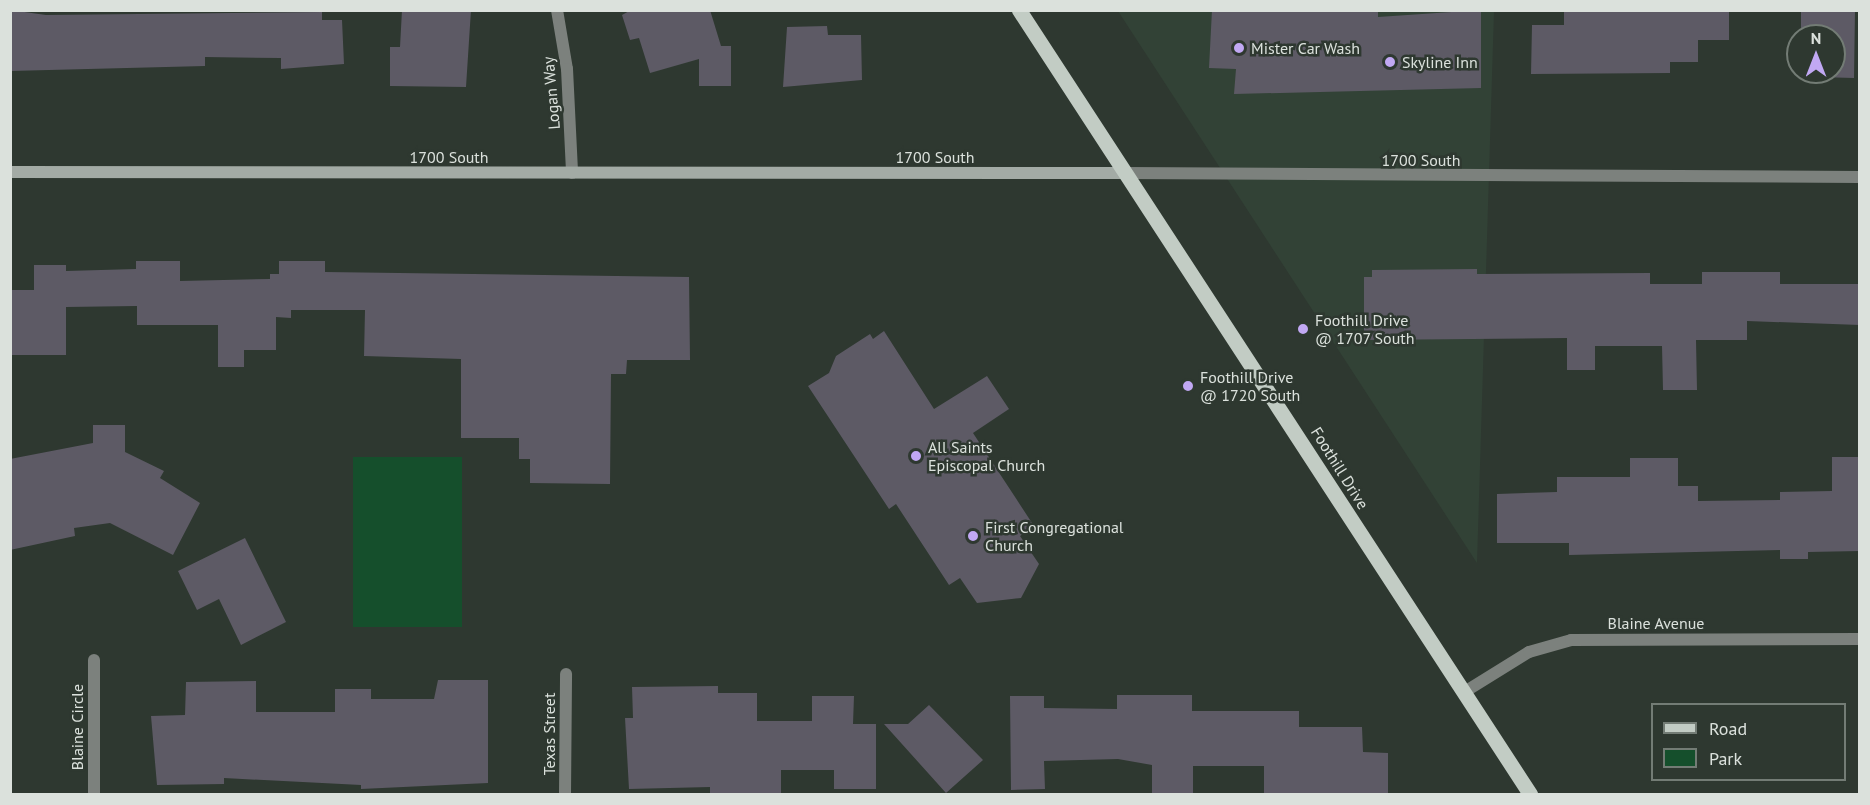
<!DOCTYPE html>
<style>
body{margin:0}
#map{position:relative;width:1870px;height:805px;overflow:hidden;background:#2e3830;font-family:"PT Sans",sans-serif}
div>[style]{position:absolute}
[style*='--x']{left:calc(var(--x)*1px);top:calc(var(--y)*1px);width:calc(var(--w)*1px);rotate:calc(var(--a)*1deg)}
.built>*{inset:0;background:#324236}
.green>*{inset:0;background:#154f2c;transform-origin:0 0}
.building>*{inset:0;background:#5d5a65}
.street>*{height:12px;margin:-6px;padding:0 6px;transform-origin:6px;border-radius:6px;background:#7c817d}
.secondary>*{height:12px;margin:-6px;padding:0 6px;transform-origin:6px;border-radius:6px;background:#a3aba5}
.primary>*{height:15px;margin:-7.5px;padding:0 7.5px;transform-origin:7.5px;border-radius:7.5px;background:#c2ccc4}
.dots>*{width:16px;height:16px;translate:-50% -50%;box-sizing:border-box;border:3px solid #2e3830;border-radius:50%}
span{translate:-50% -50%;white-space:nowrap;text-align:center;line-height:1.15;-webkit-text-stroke:5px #2e3830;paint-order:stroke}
.poi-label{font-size:16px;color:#dbe1dc}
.left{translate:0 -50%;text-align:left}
.street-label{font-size:16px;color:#dbe1dc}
.frame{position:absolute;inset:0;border:12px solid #dbe1dc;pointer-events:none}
.legend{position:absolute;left:1651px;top:703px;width:195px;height:78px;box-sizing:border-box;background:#2e3830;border:2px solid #737c75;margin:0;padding:8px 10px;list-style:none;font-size:18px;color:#dbe1dc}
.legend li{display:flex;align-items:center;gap:12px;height:30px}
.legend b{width:30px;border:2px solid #737c75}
.north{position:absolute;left:1786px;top:24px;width:60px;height:60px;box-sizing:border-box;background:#2e3830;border:2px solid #737c75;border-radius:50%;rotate:0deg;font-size:16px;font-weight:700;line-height:24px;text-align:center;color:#dbe1dc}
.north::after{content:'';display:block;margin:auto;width:21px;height:27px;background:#c1a8f3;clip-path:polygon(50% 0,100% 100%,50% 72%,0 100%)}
</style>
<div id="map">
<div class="built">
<div style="clip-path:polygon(1118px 11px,1494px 11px,1477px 563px)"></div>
</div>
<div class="green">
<div style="left:353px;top:457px;width:109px;height:170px"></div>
</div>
<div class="building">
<div style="clip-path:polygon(10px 10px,46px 15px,322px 12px,322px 20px,342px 20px,344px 64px,281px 69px,281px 58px,205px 57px,205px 66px,10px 71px)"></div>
<div style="clip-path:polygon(402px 10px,471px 10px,466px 87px,390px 86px,390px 47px,400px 47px)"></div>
<div style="clip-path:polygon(631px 10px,710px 10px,721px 46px,731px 46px,731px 86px,699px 86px,699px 59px,650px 73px,639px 38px,630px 40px,622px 15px)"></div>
<div style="clip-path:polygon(1212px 10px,1378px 10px,1378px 17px,1481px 10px,1481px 88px,1234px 94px,1236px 69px,1209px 68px)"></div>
<div style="clip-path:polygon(1564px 10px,1729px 10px,1729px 40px,1698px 40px,1698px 62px,1670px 62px,1670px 73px,1531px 74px,1532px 25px,1564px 25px)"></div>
<div style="clip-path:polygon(1801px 10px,1855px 10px,1854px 78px,1817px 77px,1817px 72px,1834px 72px,1834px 36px,1801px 36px)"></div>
<div style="clip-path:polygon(827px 26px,828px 35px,861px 35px,862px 80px,783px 87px,787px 27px)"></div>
<div style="clip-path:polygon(136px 261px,180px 261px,180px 281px,270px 279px,270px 274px,279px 274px,279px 261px,325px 261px,325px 272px,689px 277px,690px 360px,627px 360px,626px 374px,611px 374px,610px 484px,530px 483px,530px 459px,519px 459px,519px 438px,461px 438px,461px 359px,364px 356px,365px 310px,291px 310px,291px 318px,276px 317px,276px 350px,244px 350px,244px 367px,218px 367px,218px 325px,137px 325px,137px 306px,66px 307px,66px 355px,10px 355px,10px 290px,34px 290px,34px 265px,66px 265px,66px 271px,136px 269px)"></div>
<div style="clip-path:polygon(1477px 269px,1477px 274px,1650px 273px,1650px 284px,1702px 284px,1702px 272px,1780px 272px,1780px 284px,1860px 284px,1860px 325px,1747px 321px,1747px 340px,1696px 340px,1697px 390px,1663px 390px,1662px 346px,1595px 346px,1595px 370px,1567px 370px,1567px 338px,1364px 340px,1364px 277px,1372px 277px,1372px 270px)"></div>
<div style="clip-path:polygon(884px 331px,934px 409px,987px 376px,1009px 409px,973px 433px,1034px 526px,1020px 536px,1039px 564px,1021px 598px,977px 603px,960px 578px,949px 585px,896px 504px,889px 509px,808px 386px,829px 373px,836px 356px,870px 334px,873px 339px)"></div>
<div style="clip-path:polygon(93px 425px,125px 425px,125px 452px,164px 471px,160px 478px,200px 503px,173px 555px,110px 523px,74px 528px,75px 536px,10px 550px,10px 459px,93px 443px)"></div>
<div style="clip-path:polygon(1832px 457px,1860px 457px,1860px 551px,1808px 552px,1808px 559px,1780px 559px,1780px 550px,1569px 555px,1569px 543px,1497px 543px,1497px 494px,1557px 492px,1557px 477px,1630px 477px,1630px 458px,1678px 458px,1678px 486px,1698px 486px,1698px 501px,1780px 500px,1780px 492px,1832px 491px)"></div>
<div style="clip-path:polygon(245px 538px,286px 622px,241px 645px,219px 599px,197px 610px,178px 571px)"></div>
<div style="clip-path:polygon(438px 680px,488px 680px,488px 783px,361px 789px,361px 785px,224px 778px,224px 784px,157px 785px,151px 716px,185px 715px,186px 682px,256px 681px,256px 712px,335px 712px,335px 689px,371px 689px,371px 699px,434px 699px)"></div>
<div style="clip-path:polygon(718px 686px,718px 693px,757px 693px,757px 721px,812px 721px,812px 696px,854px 696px,853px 724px,876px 724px,876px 789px,834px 789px,834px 770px,781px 770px,781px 795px,710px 795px,710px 787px,629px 789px,625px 718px,633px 718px,632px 687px)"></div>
<div style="clip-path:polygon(1117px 695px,1192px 695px,1192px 711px,1299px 711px,1299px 727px,1362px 727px,1363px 752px,1388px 753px,1388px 795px,1264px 793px,1264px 766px,1193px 766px,1193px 794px,1152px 794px,1152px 765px,1118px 759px,1044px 761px,1045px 789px,1011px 790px,1010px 696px,1044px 696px,1044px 708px,1117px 709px)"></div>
<div style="clip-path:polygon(929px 705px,983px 760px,946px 793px,884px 724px,908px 724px)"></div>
</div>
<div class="street">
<div style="--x:557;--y:10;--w:60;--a:80.4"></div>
<div style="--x:567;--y:69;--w:104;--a:87.2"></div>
<div style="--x:1124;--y:173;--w:736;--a:0.31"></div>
<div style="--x:1466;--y:691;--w:74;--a:-31.8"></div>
<div style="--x:1529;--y:652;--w:44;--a:-15.9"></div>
<div style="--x:1571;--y:640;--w:289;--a:-0.2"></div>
<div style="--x:94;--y:794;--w:134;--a:-90"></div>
<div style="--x:565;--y:794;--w:120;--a:-89.5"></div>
</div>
<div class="secondary">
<div style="--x:10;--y:172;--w:1114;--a:0.05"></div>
</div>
<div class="primary">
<div style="--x:1019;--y:10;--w:936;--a:56.9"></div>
</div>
<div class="dots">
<div style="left:1239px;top:48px;background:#c1a8f3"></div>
<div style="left:1390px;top:62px;background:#c1a8f3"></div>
<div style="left:1303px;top:329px;background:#c1a8f3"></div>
<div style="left:1188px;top:386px;background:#c1a8f3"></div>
<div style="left:916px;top:456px;background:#c1a8f3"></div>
<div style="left:973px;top:536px;background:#c1a8f3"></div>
</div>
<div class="poi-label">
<span class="left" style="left:1251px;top:48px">Mister Car Wash</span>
<span class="left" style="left:1402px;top:62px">Skyline Inn</span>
<span class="left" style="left:1315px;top:329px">Foothill Drive<br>@ 1707 South</span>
<span class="left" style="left:1200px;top:386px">Foothill Drive<br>@ 1720 South</span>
<span class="left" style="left:928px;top:456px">All Saints<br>Episcopal Church</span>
<span class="left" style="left:985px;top:536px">First Congregational<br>Church</span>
</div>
<div class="street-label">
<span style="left:551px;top:93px;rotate:-95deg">Logan Way</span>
<span style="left:449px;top:157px">1700 South</span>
<span style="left:935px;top:157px">1700 South</span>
<span style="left:1421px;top:160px">1700 South</span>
<span style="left:1340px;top:468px;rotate:58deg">Foothill Drive</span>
<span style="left:1656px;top:623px">Blaine Avenue</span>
<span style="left:77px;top:727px;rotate:-90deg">Blaine Circle</span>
<span style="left:549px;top:734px;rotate:-90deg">Texas Street</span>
</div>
<div class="frame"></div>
<ul class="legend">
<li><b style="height:8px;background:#c2ccc4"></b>Road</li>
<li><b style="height:16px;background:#154f2c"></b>Park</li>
</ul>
<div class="north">N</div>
</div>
